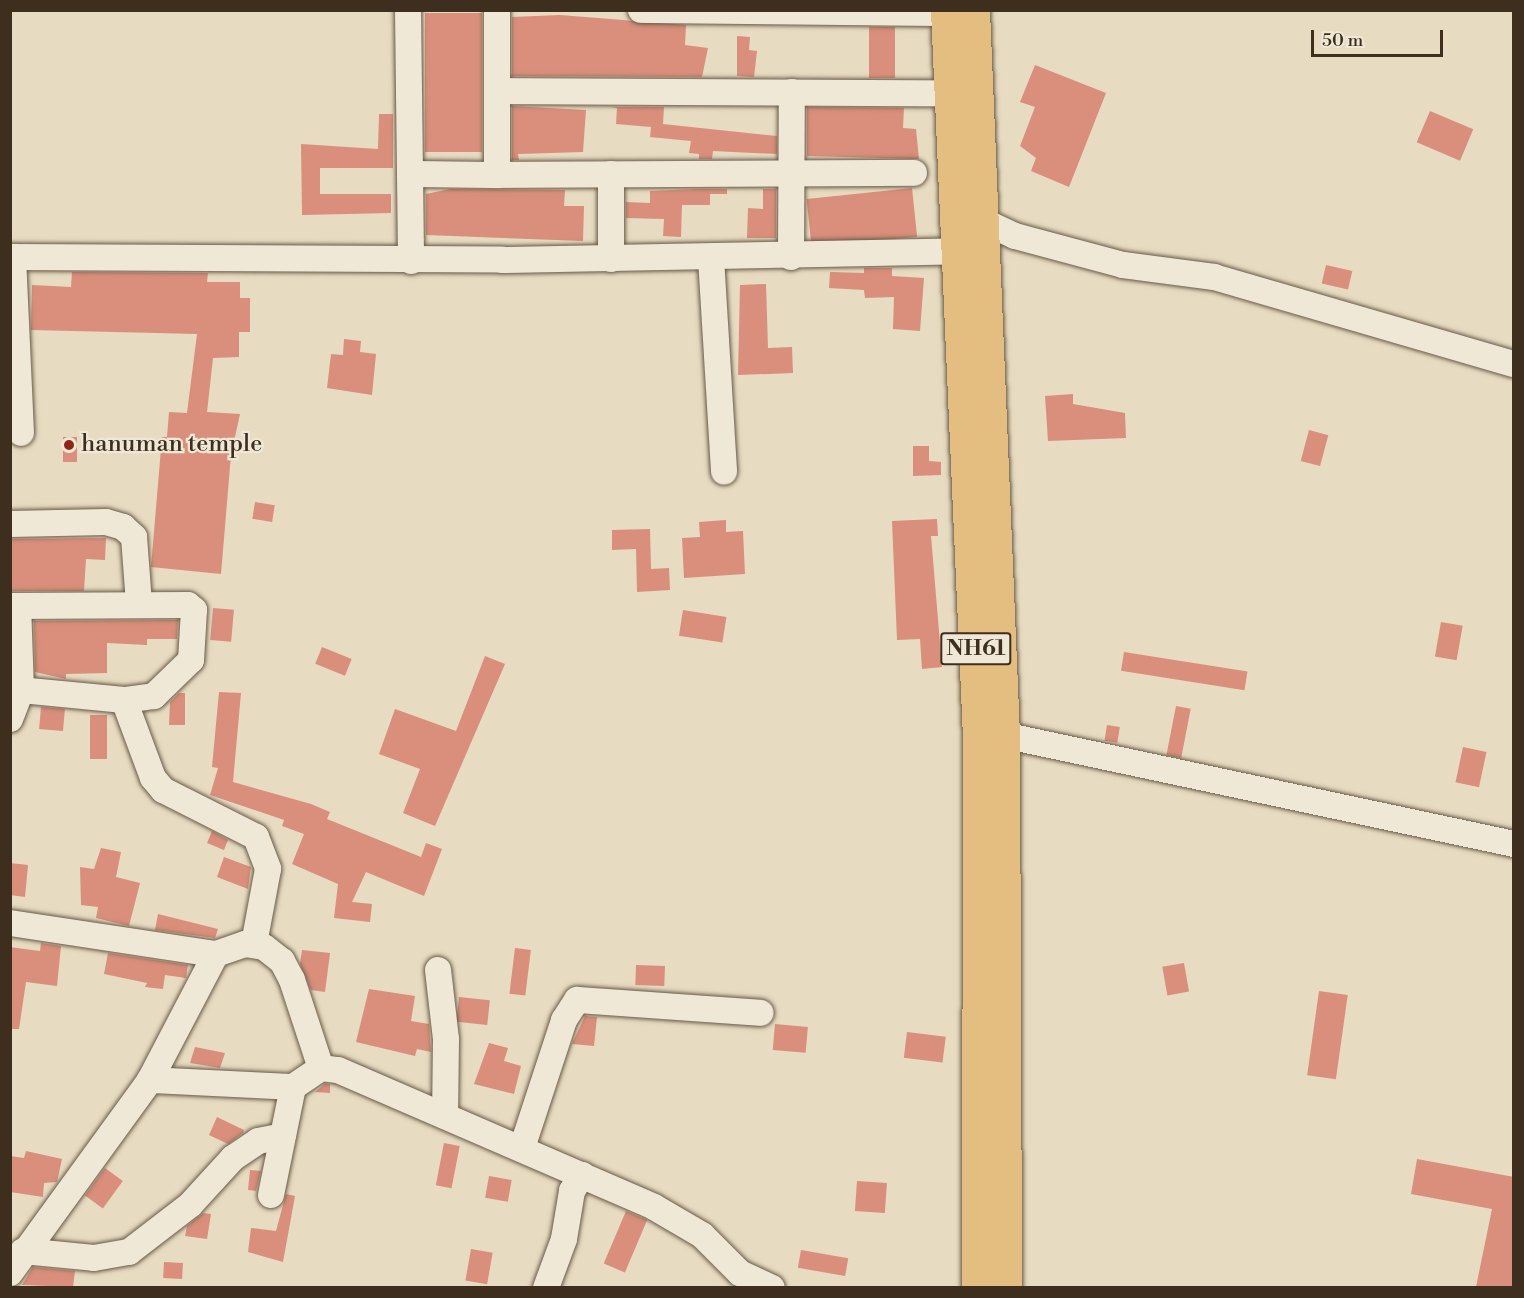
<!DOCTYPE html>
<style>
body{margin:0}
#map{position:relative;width:1524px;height:1298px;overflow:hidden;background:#e7dbc1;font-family:"Libre Bodoni",serif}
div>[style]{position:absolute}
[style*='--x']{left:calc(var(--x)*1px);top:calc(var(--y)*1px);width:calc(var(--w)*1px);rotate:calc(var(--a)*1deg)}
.building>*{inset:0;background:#d98f7b;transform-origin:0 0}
.roads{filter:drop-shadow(0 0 2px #685946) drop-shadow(0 0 2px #685946)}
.minor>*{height:26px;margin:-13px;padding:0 13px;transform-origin:13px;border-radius:13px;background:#efe8d7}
.highway>*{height:33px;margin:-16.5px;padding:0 16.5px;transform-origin:16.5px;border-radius:16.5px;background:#e4be80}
.dots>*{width:16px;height:16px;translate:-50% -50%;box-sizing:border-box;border:3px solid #efe8d7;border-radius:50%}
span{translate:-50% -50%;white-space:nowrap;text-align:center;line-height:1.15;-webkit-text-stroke:4.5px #efe8d7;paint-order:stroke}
.shield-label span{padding:2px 4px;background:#efe8d7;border:2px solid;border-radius:4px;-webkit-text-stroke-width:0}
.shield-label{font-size:22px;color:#3e2e1d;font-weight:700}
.poi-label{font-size:24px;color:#3e2e1d}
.left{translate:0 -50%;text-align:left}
.frame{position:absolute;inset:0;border:12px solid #3e2e1d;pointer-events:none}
.scale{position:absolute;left:1311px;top:30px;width:132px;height:27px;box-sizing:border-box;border:3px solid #3e2e1d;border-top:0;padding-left:8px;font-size:18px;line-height:21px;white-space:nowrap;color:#3e2e1d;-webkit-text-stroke:4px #efe8d7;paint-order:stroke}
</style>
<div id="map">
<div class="building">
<div style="left:425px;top:13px;width:57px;height:139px"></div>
<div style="clip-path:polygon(560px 15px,686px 25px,685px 45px,708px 48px,702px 77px,512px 76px,512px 17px)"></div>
<div style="left:869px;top:27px;width:26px;height:51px"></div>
<div style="clip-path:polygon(737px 36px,750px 37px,749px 50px,757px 51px,754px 77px,737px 76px)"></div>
<div style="clip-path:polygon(1035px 65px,1106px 93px,1069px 187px,1031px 171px,1036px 158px,1020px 146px,1035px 107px,1020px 102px)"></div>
<div style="clip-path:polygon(512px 106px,586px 110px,583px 152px,518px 154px,519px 160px,512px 160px)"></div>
<div style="clip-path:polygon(611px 107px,664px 107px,663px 124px,777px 136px,777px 154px,713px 151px,712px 159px,699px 159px,699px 154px,689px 153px,691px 141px,650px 137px,651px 127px,616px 124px,617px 108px)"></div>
<div style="clip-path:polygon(807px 107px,904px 108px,903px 128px,916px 129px,919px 159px,807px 156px)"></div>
<div style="left:1430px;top:111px;width:47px;height:34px;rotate:23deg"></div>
<div style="clip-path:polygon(379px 114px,393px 114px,393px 168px,320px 168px,320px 194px,391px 194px,391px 213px,302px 215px,301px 144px,378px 149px)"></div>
<div style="left:912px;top:188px;width:49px;height:106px;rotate:84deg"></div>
<div style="clip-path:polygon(450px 189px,565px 190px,564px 206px,584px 206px,583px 241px,426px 235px,426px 194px)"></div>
<div style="clip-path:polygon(698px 189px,727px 189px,727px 194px,710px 194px,710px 205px,682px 205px,681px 237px,663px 236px,664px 219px,626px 218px,626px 202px,650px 203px,650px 191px)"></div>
<div style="clip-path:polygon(763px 189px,776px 189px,776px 238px,747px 238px,748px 208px,763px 209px)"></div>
<div style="left:1326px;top:265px;width:27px;height:19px;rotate:13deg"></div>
<div style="clip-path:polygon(864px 268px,892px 268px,892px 276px,924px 278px,920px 331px,893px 329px,894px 297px,865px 298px,864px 290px,829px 288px,830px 272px,864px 273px)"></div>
<div style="clip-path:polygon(72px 272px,208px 273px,207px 282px,240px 282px,240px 298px,250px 298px,250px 332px,239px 332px,239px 357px,213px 358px,207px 412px,240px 414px,231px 455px,221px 574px,151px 567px,162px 437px,167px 437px,169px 412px,187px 413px,197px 334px,31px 330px,32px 285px,71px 287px)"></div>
<div style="clip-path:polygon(766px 284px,768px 348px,792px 347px,793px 373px,738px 375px,740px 285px)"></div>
<div style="clip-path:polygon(344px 339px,361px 341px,360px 352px,376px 354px,372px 395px,327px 388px,331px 354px,343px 355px)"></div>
<div style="clip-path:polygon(1073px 394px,1073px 404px,1125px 413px,1126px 438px,1048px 441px,1045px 396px)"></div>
<div style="left:1309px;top:430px;width:20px;height:32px;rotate:15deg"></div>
<div style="left:63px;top:437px;width:14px;height:25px"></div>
<div style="clip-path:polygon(913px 446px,929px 446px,929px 461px,941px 462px,941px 475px,913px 476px)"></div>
<div style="left:255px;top:502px;width:20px;height:17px;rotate:9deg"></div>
<div style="clip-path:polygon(937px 519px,938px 536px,931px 536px,942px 667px,922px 669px,920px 639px,897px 640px,892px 521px)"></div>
<div style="clip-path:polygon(726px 520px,726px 532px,743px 531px,745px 574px,684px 578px,682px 538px,700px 537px,699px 522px)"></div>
<div style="clip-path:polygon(650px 529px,651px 569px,669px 568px,670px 590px,637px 592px,636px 549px,612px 550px,612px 530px)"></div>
<div style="clip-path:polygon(106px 538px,105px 560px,86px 559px,84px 591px,10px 591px,10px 539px)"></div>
<div style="left:213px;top:608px;width:21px;height:32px;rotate:5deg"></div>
<div style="left:683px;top:610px;width:44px;height:26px;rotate:9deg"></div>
<div style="clip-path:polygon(178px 620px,177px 639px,147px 639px,147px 645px,107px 643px,107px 673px,66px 674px,66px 679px,35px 672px,34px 621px)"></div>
<div style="left:1441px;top:622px;width:22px;height:35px;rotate:10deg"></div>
<div style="left:322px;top:647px;width:32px;height:18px;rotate:22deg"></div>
<div style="left:1124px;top:652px;width:125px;height:19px;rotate:9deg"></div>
<div style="clip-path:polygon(485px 656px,505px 664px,435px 826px,403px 813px,420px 769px,379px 754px,395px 709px,456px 731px)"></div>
<div style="clip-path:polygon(219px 692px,241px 693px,233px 782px,311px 804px,330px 812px,327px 819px,421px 857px,426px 843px,442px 849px,424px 896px,366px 872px,352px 902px,372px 904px,370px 922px,334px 918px,338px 884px,292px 864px,304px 834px,282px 826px,284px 820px,210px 795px,218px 768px,212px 767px)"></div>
<div style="clip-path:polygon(179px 693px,185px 693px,185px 725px,169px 725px,170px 702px)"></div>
<div style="left:1176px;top:706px;width:15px;height:50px;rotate:11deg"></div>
<div style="left:41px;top:707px;width:24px;height:22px;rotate:5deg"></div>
<div style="left:107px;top:715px;width:44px;height:17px;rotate:90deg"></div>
<div style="left:1107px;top:725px;width:13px;height:16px;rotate:9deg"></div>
<div style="left:1463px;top:747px;width:24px;height:36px;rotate:12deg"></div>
<div style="clip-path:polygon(212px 831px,228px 840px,224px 850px,207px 843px)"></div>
<div style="clip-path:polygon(101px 848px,121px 852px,116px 877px,140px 883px,129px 926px,96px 918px,98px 907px,81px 905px,80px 867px,94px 869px)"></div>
<div style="clip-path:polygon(224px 857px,251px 867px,248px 889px,217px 877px)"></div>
<div style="clip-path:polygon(10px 863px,28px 865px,25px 897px,10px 895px)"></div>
<div style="clip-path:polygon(158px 914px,218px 929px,215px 938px,155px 930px)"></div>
<div style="clip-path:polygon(41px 943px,61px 946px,57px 986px,26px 982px,19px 1029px,10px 1029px,10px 947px,40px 951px)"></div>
<div style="left:515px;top:948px;width:16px;height:46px;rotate:7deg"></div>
<div style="clip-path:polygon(302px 950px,330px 953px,325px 992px,311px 990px,300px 964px)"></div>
<div style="clip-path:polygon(108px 953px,188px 965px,186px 978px,165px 975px,163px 989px,145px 987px,147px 983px,104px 974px)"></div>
<div style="left:1184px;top:963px;width:29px;height:22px;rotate:80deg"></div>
<div style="left:636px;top:965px;width:29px;height:20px;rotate:2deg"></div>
<div style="clip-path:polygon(369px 989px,415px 996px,411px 1021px,429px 1024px,431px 1052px,417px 1049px,415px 1056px,356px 1042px)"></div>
<div style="left:1319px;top:991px;width:29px;height:85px;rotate:8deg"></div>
<div style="left:459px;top:997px;width:31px;height:25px;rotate:6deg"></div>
<div style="clip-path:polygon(585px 1016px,597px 1017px,594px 1046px,572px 1044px)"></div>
<div style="left:775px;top:1024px;width:33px;height:26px;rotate:5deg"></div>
<div style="left:907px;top:1032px;width:39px;height:26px;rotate:7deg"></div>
<div style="clip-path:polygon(489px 1043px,508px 1048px,504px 1061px,521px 1066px,514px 1094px,474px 1084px)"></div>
<div style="clip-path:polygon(195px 1047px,225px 1053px,220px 1068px,190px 1063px)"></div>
<div style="clip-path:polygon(325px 1084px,330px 1084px,330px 1093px,315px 1092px)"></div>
<div style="clip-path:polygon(217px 1117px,244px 1130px,243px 1133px,228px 1144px,209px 1135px)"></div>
<div style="left:444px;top:1143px;width:16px;height:43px;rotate:11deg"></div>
<div style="clip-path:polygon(26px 1151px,62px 1159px,57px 1182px,44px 1183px,43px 1197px,10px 1192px,10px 1156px,24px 1158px)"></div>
<div style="clip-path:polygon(1417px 1159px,1514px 1177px,1514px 1287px,1476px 1287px,1492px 1209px,1411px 1194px)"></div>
<div style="left:105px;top:1168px;width:22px;height:34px;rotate:36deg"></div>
<div style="clip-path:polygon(250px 1170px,261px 1171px,256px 1191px,248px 1190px)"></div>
<div style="left:489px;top:1176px;width:23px;height:22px;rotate:10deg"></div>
<div style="left:857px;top:1181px;width:30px;height:30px;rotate:4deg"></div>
<div style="clip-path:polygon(286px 1194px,295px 1196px,283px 1262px,248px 1252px,251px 1228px,276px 1231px)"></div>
<div style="left:626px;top:1211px;width:23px;height:57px;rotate:23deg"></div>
<div style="clip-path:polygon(203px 1213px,211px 1214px,207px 1239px,185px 1236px,187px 1226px)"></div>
<div style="left:471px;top:1249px;width:22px;height:32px;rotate:10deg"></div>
<div style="left:801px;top:1250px;width:48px;height:18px;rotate:10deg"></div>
<div style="left:164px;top:1262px;width:19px;height:16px;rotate:3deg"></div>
<div style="clip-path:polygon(33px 1267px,75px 1271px,73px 1287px,22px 1285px)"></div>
</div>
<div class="roads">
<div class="minor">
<div style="--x:408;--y:10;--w:251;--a:89.3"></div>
<div style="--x:641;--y:10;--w:307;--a:0.6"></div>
<div style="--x:497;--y:91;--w:454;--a:0.3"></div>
<div style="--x:410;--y:174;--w:87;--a:0.7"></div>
<div style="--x:497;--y:175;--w:165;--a:-90"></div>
<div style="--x:497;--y:175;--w:417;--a:-0.3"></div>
<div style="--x:985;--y:222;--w:33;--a:25"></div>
<div style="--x:1015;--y:236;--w:112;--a:15"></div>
<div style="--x:1123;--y:265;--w:92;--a:7.5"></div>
<div style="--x:1214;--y:277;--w:312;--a:16.2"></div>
<div style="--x:10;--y:257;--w:492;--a:0.3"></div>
<div style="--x:502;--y:260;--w:474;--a:-1.1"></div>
<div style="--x:13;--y:257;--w:176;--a:87.4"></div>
<div style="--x:791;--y:257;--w:165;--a:-89.7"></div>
<div style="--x:711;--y:258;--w:214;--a:86.5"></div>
<div style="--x:611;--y:259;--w:85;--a:-90"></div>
<div style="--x:10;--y:524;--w:96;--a:-1.2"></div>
<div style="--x:106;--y:522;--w:18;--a:16"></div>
<div style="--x:123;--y:527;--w:15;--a:42"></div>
<div style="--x:134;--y:537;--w:67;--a:85.7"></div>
<div style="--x:10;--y:606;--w:178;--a:-0.3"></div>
<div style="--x:188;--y:605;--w:8;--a:40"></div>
<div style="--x:194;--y:610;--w:50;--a:93.4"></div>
<div style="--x:191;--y:660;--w:52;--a:135.8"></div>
<div style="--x:154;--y:696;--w:30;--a:172"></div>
<div style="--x:124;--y:700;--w:103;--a:-174.5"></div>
<div style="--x:124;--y:700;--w:83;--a:69.6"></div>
<div style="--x:153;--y:778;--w:16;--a:50"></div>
<div style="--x:163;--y:790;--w:104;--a:26.8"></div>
<div style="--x:256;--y:837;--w:34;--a:69"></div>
<div style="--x:268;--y:869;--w:76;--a:100.6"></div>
<div style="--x:10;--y:719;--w:31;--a:-69"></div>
<div style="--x:21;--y:690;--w:84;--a:-92"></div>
<div style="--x:1003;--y:735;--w:522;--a:12.04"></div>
<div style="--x:10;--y:923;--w:208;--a:8.6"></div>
<div style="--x:216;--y:954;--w:31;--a:-19"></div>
<div style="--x:245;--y:944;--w:19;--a:9"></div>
<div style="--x:264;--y:947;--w:23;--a:38"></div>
<div style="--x:282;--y:961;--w:21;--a:62"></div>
<div style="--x:292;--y:980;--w:93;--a:71.8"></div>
<div style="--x:438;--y:970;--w:69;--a:83.4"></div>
<div style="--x:446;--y:1039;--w:77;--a:90.7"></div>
<div style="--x:150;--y:1080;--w:143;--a:2.8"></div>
<div style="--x:522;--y:1148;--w:135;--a:-71.8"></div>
<div style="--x:564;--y:1020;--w:24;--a:-57"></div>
<div style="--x:577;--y:1000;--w:184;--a:4"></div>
<div style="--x:271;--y:1195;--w:110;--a:-78.5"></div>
<div style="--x:293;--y:1087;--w:34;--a:-34"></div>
<div style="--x:321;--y:1068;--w:17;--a:7"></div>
<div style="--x:338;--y:1070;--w:344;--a:23.4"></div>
<div style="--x:654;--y:1207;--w:56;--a:30.3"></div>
<div style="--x:702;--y:1235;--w:54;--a:45"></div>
<div style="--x:740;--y:1273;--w:35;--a:25"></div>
<div style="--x:23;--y:1251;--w:71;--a:5.6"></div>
<div style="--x:94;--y:1258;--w:36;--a:-10"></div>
<div style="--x:129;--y:1252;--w:77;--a:-37.6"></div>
<div style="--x:190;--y:1205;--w:64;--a:-47.5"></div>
<div style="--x:233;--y:1158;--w:30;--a:-34"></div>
<div style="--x:258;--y:1141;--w:25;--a:-11"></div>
<div style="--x:10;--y:1273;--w:238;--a:-54"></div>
<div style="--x:150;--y:1080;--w:142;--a:-62.4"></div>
<div style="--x:546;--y:1288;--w:52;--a:-69.8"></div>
<div style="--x:564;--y:1239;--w:49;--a:-80.5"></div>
<div style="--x:572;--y:1191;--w:19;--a:-58"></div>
</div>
<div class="highway">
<div style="--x:947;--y:10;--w:728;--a:87.48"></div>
<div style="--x:979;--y:737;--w:551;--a:90.1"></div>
<div style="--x:973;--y:10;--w:726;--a:87.63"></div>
<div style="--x:1003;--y:735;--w:553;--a:89.79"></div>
</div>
</div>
<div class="dots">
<div style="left:69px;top:445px;background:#8f2418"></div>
</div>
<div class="shield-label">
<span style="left:976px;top:649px">NH61</span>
</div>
<div class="poi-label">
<span class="left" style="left:81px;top:445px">hanuman temple</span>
</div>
<div class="frame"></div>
<div class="scale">50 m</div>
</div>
